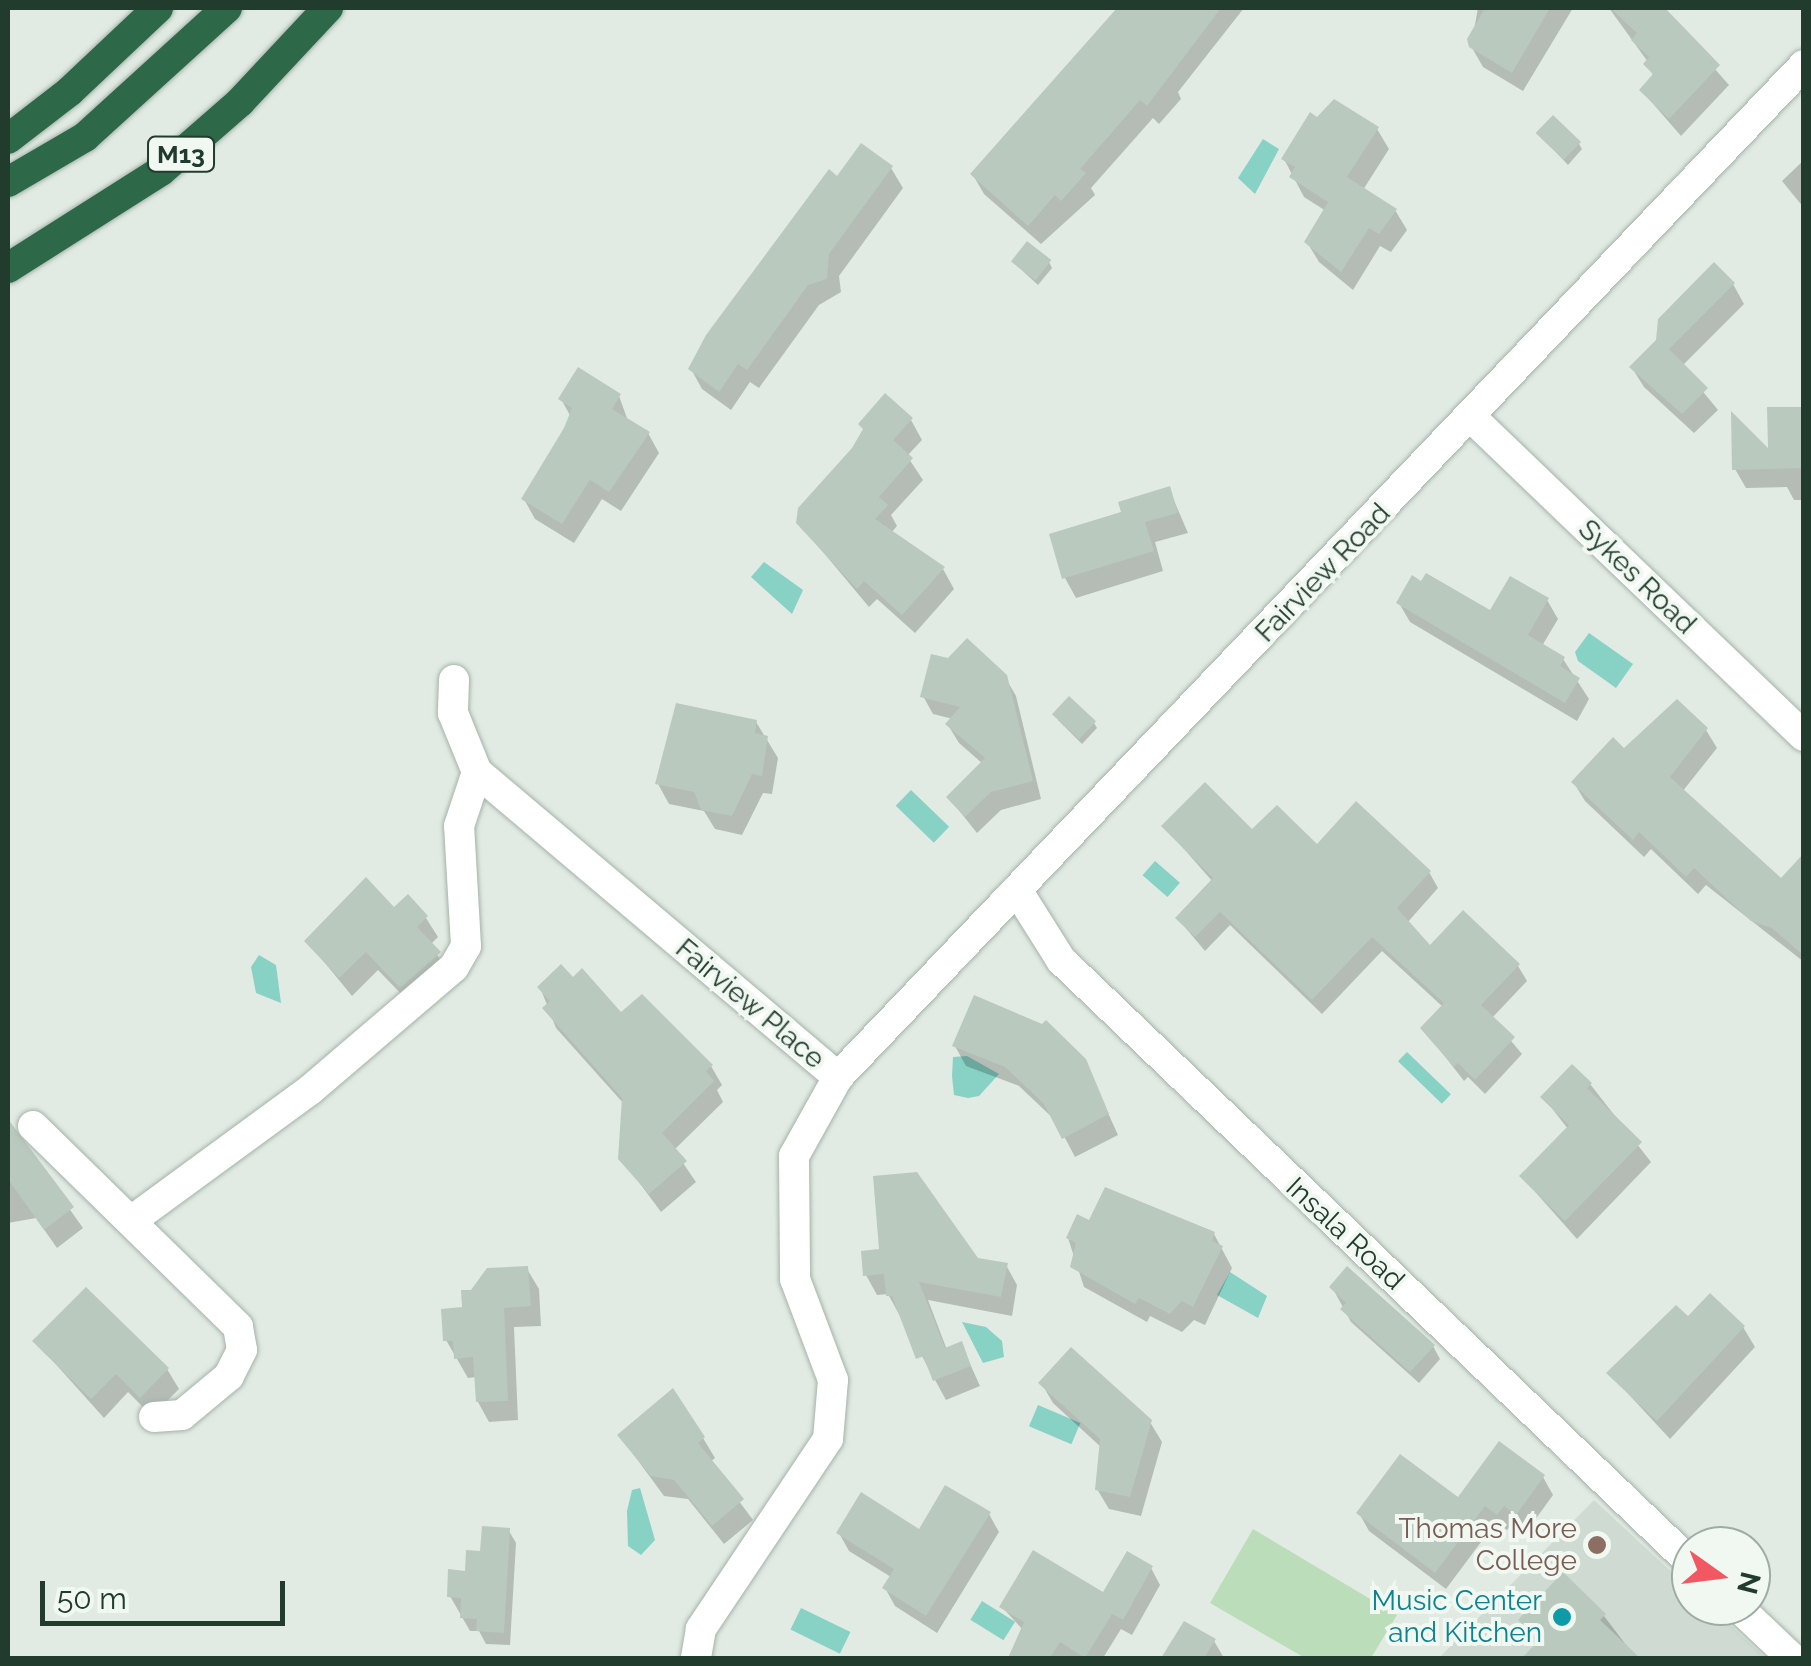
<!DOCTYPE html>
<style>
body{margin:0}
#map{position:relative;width:1811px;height:1666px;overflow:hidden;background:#e1ebe3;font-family:Raleway,sans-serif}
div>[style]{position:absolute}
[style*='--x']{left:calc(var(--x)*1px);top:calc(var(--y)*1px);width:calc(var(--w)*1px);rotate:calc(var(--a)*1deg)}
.built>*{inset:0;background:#cfdbd2}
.green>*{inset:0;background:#bbddb9}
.water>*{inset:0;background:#88d1c5;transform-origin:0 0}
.shadow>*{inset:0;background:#0003}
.building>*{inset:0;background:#b9c9be;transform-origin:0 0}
.roads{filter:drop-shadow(0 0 2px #a4b3a8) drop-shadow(0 0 2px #a4b3a8)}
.minor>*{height:30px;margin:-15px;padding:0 15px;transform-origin:15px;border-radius:15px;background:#fff}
.highway>*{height:30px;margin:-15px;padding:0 15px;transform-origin:15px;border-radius:15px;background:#2d6849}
.dots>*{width:28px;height:28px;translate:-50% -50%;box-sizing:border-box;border:5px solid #f1f8f2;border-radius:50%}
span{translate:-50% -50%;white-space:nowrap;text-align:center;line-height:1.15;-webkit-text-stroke:8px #f1f8f2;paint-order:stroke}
.shield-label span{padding:2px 8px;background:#f1f8f2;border:2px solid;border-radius:8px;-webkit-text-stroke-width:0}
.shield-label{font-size:25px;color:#213c2c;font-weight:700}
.street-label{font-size:28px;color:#213c2c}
.education-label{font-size:28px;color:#785e54}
.right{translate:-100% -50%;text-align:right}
.culture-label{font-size:28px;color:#0d838f}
.frame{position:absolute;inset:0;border:10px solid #213c2c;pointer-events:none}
.north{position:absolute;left:1671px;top:1526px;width:100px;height:100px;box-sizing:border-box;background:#f1f8f2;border:2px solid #9eada3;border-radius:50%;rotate:104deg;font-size:28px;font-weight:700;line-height:40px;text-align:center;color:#213c2c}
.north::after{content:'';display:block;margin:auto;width:35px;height:45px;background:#f25862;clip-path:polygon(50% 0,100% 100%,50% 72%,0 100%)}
.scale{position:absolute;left:40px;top:1581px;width:245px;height:45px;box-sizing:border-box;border:5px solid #213c2c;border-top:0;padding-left:12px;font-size:30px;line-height:35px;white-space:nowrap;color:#213c2c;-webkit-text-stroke:8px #f1f8f2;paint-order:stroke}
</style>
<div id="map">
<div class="built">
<div style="clip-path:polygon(1594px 1500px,1691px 1590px,1691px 1606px,1709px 1606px,1766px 1658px,1439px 1658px)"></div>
</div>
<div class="green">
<div style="clip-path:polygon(1253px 1529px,1397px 1615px,1371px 1658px,1305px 1658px,1210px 1603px)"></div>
</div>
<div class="water">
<div style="clip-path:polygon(1263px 139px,1279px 149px,1255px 194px,1238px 178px)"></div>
<div style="clip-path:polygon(764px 562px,803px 590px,792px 614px,751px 577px)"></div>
<div style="clip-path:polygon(1589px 633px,1633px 664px,1616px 688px,1578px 661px,1575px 652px)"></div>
<div style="left:911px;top:790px;width:53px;height:22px;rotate:44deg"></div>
<div style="left:1155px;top:861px;width:33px;height:19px;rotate:41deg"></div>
<div style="clip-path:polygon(259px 955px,276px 965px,281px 1003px,256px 993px,251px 967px)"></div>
<div style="left:1407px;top:1052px;width:61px;height:13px;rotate:44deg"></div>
<div style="clip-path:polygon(967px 1056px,999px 1074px,979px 1096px,968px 1098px,954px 1095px,952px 1076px,953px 1057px)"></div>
<div style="clip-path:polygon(1230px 1272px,1267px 1296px,1258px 1318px,1217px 1295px)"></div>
<div style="clip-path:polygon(962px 1322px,986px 1327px,1002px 1341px,1004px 1357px,983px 1363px)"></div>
<div style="left:1038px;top:1405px;width:46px;height:23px;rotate:23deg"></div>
<div style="clip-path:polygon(640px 1488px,655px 1540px,641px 1555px,628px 1546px,627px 1511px,632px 1490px)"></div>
<div style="left:982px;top:1601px;width:39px;height:22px;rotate:32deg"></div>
<div style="left:801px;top:1608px;width:55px;height:24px;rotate:26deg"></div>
</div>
<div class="shadow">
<div style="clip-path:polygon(1119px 8px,1244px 8px,1178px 92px,1181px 99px,1159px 124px,1153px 118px,1091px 188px,1095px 195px,1041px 244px,984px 194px,973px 175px)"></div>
<div style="clip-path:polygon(1478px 8px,1573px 8px,1523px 91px,1483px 67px,1471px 46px)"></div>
<div style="clip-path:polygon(1609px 8px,1661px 8px,1729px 85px,1681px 136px,1642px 91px,1654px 78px,1648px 62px)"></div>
<div style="clip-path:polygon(1377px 129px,1389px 149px,1363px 190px,1395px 210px,1407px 230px,1391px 252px,1380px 246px,1353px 290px,1319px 262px,1307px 242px,1326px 211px,1304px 197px,1284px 159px)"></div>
<div style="clip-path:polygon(1539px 134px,1579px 144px,1582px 149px,1568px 165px)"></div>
<div style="clip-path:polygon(1804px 160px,1804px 208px,1782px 181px)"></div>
<div style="clip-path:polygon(891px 168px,903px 188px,839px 276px,841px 292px,819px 305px,759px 388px,750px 382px,731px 410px,702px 389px,691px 369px,838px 179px)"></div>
<div style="clip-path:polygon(1013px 262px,1049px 262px,1052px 268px,1038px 285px)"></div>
<div style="clip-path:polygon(1733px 284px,1744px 304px,1682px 366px,1718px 410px,1694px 433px,1644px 387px,1632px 368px)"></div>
<div style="clip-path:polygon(619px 396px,628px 421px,648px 433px,659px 453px,621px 511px,602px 499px,574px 543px,535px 519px,524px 499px,571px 417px,561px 399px)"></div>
<div style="clip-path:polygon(1804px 409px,1804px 500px,1794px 500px,1787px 487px,1746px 488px,1735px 469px,1770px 454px,1769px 410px)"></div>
<div style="clip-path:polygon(911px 420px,922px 440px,907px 456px,923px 480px,891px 515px,897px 526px,891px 533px,943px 569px,954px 589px,915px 633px,877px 599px,869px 607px,798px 522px)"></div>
<div style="clip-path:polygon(1169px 489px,1188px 533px,1155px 542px,1163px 571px,1076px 598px,1065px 578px,1124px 514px)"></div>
<div style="clip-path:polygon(1547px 600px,1558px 619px,1542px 646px,1563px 659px,1589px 699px,1577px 721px,1410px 622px,1399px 603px,1491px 613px)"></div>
<div style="clip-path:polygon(1005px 677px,1016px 696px,1041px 799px,1001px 810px,977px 833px,949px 798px,983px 764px,959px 743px,948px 725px,953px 719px,933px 714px,923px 696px)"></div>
<div style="clip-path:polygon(1058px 720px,1094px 723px,1097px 728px,1082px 744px)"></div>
<div style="clip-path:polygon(756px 722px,778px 758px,772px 794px,763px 793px,742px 835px,715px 829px,704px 811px,669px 804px,658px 784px)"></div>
<div style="clip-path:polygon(1706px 730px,1717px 748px,1682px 792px,1781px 881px,1804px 864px,1804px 962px,1706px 885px,1698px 894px,1651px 849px,1644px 857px,1585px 801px,1574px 783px,1624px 751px)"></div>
<div style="clip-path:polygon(1164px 826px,1252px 833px,1429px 872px,1438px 888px,1407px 923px,1430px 949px,1463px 913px,1518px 966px,1527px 981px,1492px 1018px,1522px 1054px,1485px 1094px,1468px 1077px,1464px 1081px,1423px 1028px,1443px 1007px,1382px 951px,1322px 1014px,1230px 925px,1205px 951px,1178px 919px,1213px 882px)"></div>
<div style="clip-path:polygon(394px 910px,426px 918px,438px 937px,430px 945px,450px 973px,413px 1006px,378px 970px,352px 996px,307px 941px)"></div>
<div style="clip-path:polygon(540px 987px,621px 1016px,711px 1066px,722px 1085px,717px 1090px,723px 1102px,674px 1150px,696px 1182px,661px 1212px,621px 1158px,624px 1104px,556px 1028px)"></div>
<div style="clip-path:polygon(955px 1046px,1084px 1060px,1118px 1135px,1075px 1157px,1056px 1121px,1019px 1086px,966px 1066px)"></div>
<div style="clip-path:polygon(1590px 1084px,1651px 1162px,1577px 1239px,1522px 1177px,1568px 1129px,1544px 1098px)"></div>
<div style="clip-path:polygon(8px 1123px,83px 1228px,57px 1248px,36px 1218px,8px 1223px)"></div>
<div style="clip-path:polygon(1090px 1224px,1214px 1234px,1232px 1268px,1205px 1325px,1194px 1320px,1182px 1332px,1150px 1316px,1147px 1322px,1084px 1287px,1068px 1238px)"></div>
<div style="clip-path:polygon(977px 1260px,1006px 1265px,1017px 1285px,1012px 1316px,928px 1300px,947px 1350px,961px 1344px,980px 1386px,946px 1400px,888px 1294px,877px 1295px,866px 1275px)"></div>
<div style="clip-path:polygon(527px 1269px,539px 1289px,541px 1326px,514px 1327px,518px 1420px,489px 1422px,478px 1402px,477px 1377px,468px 1378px,446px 1340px,465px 1310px)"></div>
<div style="clip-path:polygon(1332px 1287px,1433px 1346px,1440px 1359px,1419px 1383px,1351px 1322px)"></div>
<div style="clip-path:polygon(1688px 1320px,1743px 1327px,1755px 1347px,1670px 1439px,1609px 1373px)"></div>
<div style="clip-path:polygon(35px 1341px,167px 1369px,179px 1389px,152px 1416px,128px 1392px,104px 1418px)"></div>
<div style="clip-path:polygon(1042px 1384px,1150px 1422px,1162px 1442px,1141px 1516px,1109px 1509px,1097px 1489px,1102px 1448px,1053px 1403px)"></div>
<div style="clip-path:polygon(620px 1436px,703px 1438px,715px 1458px,710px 1462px,753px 1520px,724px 1544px,688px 1499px,664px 1496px)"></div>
<div style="clip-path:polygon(1543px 1477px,1553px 1495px,1527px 1531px,1514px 1521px,1507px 1530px,1496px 1522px,1446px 1589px,1369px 1531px,1359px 1513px,1458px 1501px)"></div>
<div style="clip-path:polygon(989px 1514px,999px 1532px,937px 1633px,895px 1606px,885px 1588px,891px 1577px,849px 1551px,839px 1533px,920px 1532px)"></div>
<div style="clip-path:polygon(509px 1531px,516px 1543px,510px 1645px,486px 1644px,479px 1631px,470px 1631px,450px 1596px)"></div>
<div style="clip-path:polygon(1151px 1568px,1160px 1585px,1132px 1635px,1121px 1629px,1103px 1658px,1016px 1658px,1023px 1630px,1002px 1607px,1104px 1595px)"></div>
<div style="clip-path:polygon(1604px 1616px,1636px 1658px,1525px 1658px,1536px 1647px,1521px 1620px)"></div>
<div style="clip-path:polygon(1185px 1624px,1214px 1641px,1224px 1658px,1164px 1658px)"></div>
</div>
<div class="building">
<div style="clip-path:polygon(1117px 8px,1221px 8px,1147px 106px,1140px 100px,1080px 169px,1086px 173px,1061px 201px,1055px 195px,1028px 226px,970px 174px)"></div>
<div style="clip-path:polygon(1485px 8px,1550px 8px,1512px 73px,1469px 47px,1467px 39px)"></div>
<div style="clip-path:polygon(1610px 8px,1665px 8px,1720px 65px,1669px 119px,1639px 90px,1653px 74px,1643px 64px,1649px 57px,1631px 40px,1637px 33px)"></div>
<div style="clip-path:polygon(1334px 99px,1379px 127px,1347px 177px,1397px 209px,1379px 234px,1369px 228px,1341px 272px,1304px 242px,1328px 202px,1289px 177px,1295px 167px,1281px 159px,1310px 112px,1317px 117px)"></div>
<div style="left:1553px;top:115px;width:39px;height:25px;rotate:44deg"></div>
<div style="clip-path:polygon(861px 143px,893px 166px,829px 254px,827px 279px,808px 285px,747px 370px,738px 364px,719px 392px,688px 369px,706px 335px,829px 169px,837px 176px)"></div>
<div style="left:1027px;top:241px;width:31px;height:26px;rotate:38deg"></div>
<div style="clip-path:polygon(1714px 262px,1735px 283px,1669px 349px,1708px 388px,1682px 414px,1629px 367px,1656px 340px,1658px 319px)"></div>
<div style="clip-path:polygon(578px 367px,621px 394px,612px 409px,650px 432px,609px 492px,590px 480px,562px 524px,521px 499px,564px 428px,572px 408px,558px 399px)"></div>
<div style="clip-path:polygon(885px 393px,913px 418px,893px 440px,913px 458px,879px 497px,888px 505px,875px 519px,945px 567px,902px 615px,864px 581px,857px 589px,796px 523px,798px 508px,852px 448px,863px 429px,858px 424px)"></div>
<div style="clip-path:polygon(1767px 407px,1801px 407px,1804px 468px,1732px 470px,1731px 411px,1768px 448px)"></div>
<div style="clip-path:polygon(1170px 486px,1178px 513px,1145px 522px,1154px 551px,1062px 579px,1049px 534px,1121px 512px,1118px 502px)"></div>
<div style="clip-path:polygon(1426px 573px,1490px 610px,1510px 576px,1549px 598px,1528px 635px,1565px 657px,1560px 666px,1580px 678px,1565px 703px,1396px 603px,1412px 575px,1421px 581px)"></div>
<div style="clip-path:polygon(967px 638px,1007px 675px,1033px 781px,991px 792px,965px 817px,946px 797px,985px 758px,945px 724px,960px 707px,920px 697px,931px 654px,948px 658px)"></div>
<div style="left:1069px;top:696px;width:37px;height:25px;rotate:43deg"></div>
<div style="clip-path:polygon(1677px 699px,1708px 728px,1670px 777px,1781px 878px,1804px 853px,1804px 956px,1772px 928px,1751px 921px,1694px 868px,1686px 877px,1639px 832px,1633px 840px,1571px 782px,1613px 737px,1624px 748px)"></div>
<div style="clip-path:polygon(676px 703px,757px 720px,755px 733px,768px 736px,762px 776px,752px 774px,732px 816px,701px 810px,694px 792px,655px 784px)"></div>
<div style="clip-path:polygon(1205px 782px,1252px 829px,1277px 805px,1317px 844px,1356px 801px,1431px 871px,1397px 908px,1430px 945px,1463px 910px,1520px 964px,1481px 1005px,1515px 1037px,1475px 1080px,1458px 1063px,1454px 1067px,1420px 1028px,1444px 1003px,1372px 937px,1312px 1000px,1220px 912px,1195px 937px,1175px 918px,1213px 878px,1161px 826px)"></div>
<div style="clip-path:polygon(366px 877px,394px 907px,408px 894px,428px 916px,417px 927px,441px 952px,400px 988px,366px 952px,339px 978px,304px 941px)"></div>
<div style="clip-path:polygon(561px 964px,573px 977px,582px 968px,621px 1012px,642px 994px,713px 1065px,706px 1071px,714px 1081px,662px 1133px,687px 1161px,649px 1194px,618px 1159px,622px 1098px,542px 1008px,550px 1001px,537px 987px)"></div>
<div style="clip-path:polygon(974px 995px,1042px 1024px,1046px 1020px,1086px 1059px,1109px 1114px,1062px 1139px,1044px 1104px,1005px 1067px,952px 1046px)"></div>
<div style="clip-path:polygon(1572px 1064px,1592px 1083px,1587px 1088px,1642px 1142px,1565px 1221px,1519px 1176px,1569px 1125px,1540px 1097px)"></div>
<div style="clip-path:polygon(8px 1119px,74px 1207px,44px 1230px,8px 1179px)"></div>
<div style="clip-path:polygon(917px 1172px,978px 1258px,1008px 1263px,1001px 1297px,919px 1282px,945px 1348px,962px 1341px,971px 1366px,933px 1381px,923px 1356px,937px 1351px,916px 1359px,892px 1296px,886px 1296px,884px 1274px,863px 1276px,861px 1251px,879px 1249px,873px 1176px)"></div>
<div style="clip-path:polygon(1105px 1187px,1215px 1232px,1212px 1241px,1223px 1246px,1193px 1307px,1182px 1301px,1170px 1314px,1139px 1298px,1135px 1304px,1070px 1267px,1076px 1243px,1066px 1238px,1077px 1214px,1089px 1220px)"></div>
<div style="clip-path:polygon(528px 1266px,531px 1306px,504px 1308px,508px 1401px,476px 1402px,473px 1357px,454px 1359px,453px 1341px,443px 1341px,441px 1309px,462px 1307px,461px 1290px,471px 1290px,487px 1268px)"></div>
<div style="clip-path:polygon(1347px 1266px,1435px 1345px,1410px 1372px,1340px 1309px,1346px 1303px,1329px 1287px)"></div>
<div style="clip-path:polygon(86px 1287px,169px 1368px,140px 1398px,116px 1374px,91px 1399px,32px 1341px)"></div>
<div style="clip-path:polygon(1710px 1293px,1745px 1326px,1657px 1421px,1606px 1373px,1676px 1305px,1688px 1316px)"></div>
<div style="clip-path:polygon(1071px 1347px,1152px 1420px,1130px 1497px,1095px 1490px,1100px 1439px,1038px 1383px)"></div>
<div style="clip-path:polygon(673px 1388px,705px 1437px,698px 1443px,744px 1499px,712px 1526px,674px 1480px,651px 1476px,617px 1435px)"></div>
<div style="clip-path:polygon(1499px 1441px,1545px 1475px,1516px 1515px,1504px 1506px,1497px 1515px,1485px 1506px,1435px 1573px,1356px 1513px,1400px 1454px,1458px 1497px)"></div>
<div style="clip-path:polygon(945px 1485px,991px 1512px,926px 1616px,882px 1588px,894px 1569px,836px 1533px,861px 1492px,919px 1529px)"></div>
<div style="clip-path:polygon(482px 1526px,510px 1528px,504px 1633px,476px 1631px,477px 1619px,460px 1618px,461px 1598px,447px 1597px,448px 1569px,465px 1571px,466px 1550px,480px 1551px)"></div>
<div style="clip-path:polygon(1033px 1550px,1103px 1592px,1127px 1551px,1153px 1566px,1123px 1620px,1112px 1614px,1085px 1658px,1060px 1642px,1050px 1658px,1008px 1658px,1024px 1622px,999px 1607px)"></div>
<div style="clip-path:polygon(1563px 1572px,1606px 1614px,1600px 1620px,1640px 1658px,1522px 1658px,1539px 1640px,1518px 1620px)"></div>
<div style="clip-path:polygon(1184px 1621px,1216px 1639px,1204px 1658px,1161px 1658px)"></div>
</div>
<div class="roads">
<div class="minor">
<div style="--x:1471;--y:417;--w:461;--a:43.8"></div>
<div style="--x:454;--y:680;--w:33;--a:92"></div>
<div style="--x:453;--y:713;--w:64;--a:67.9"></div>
<div style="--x:477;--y:772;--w:473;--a:40.2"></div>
<div style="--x:838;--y:1077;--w:90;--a:119.1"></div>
<div style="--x:794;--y:1156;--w:123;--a:89.5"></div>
<div style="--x:795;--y:1279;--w:108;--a:69.4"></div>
<div style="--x:833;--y:1380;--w:59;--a:94.8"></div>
<div style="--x:828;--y:1439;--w:229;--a:123.8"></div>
<div style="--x:701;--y:1629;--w:29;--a:100"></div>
<div style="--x:1017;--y:890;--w:83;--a:57.8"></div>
<div style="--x:1061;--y:960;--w:872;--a:43.75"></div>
<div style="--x:838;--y:1077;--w:1399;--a:-46.33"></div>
<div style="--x:33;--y:1126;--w:287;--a:44.4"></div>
<div style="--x:238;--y:1327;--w:23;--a:80"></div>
<div style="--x:242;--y:1350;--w:29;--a:117"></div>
<div style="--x:229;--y:1376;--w:61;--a:140.3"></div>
<div style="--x:182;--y:1415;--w:28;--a:176"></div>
<div style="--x:131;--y:1221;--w:222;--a:-36.2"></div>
<div style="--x:310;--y:1090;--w:189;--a:-40.5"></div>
<div style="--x:454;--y:967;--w:24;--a:-60"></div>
<div style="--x:466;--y:946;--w:120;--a:-93.3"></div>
<div style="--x:459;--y:826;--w:57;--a:-71.6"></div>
<div style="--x:1737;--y:1606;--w:76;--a:43.4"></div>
</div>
<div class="highway">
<div style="--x:8;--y:139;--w:78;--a:-37.7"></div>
<div style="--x:70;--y:91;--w:121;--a:-43.3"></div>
<div style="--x:8;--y:182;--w:89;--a:-30.3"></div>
<div style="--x:85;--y:137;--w:192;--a:-42.3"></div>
<div style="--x:8;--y:268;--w:181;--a:-32.4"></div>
<div style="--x:161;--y:171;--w:105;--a:-41.1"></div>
<div style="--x:240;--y:102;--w:129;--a:-46.9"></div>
</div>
</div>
<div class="dots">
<div style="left:1597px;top:1545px;background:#8d6e63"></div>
<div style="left:1562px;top:1617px;background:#0f9aa8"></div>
</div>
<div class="shield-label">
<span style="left:181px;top:154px">M13</span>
</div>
<div class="street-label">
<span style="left:1323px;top:573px;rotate:-46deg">Fairview Road</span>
<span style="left:1637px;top:577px;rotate:44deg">Sykes Road</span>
<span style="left:750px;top:1004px;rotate:40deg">Fairview Place</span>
<span style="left:1345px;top:1234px;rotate:43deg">Insala Road</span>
</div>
<div class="education-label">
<span class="right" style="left:1577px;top:1545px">Thomas More<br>College</span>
</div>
<div class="culture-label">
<span class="right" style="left:1542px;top:1617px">Music Center<br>and Kitchen</span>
</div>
<div class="frame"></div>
<div class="north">N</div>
<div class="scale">50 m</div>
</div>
